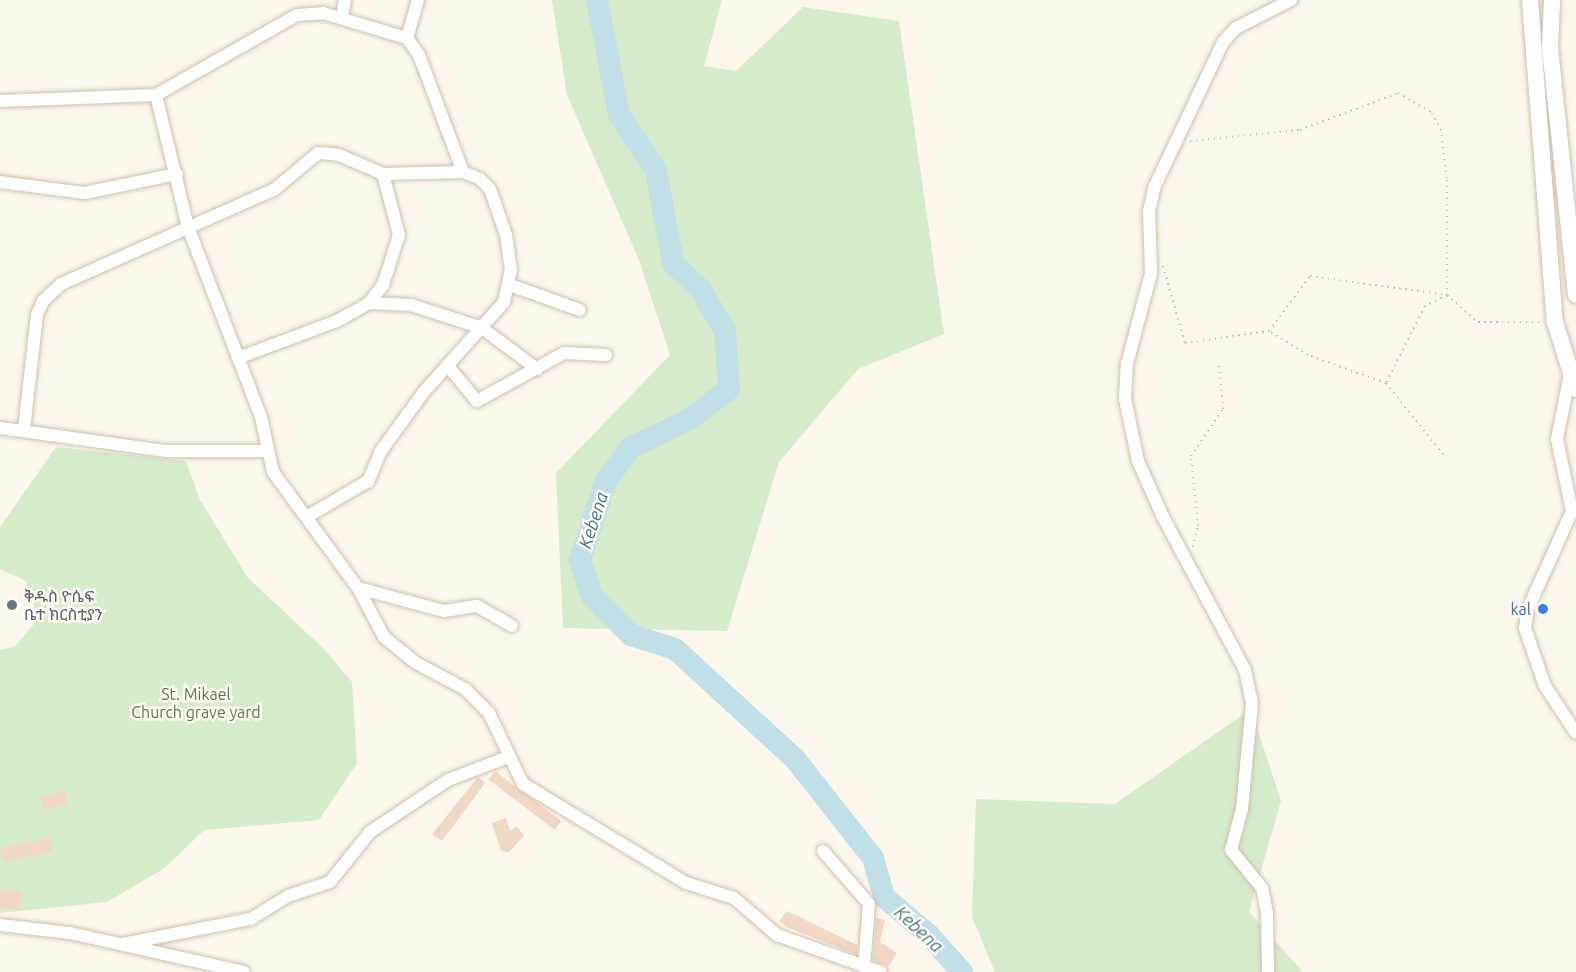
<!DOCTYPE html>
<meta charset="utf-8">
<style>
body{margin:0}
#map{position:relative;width:1576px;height:972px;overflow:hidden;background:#fcf7ec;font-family:Ubuntu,"Noto Sans Ethiopic",sans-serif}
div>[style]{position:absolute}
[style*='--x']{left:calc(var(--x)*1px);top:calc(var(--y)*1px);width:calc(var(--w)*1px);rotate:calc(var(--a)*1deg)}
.green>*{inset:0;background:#d6ebca}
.river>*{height:22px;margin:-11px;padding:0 11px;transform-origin:11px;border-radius:11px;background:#c0dfe6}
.building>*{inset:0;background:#f1d8c4;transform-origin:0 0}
.path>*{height:2px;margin-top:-1px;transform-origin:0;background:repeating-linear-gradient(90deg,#d7bba7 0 1.5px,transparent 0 6px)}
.roads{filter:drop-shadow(0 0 2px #cfbfb1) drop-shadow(0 0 2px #cfbfb1)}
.street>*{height:12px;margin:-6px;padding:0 6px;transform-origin:6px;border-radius:6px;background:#fff}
.secondary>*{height:16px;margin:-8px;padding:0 8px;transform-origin:8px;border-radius:8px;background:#fff}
.dots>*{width:16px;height:16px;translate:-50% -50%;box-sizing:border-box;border:3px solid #fffaf3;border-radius:50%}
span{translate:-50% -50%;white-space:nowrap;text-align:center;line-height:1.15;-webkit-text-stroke:5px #fffaf3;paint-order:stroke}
.worship-label{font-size:16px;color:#5b616d}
.left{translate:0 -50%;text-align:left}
.shop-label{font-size:16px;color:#366cbe}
.right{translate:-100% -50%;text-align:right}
.park-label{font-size:16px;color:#547d46}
.water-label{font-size:18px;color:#457783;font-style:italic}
</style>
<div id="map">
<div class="green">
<div style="clip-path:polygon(552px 0,722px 0,704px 66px,736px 71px,803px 7px,899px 21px,944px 334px,858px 369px,779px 462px,727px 631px,563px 628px,556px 473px,670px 355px,639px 260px,567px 95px)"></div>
<div style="clip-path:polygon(56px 447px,186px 461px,200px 500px,248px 578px,324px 649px,352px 682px,357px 763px,319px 820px,204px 830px,165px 868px,107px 902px,0 913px,0 650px,15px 646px,38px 619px,26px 581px,0 569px,0 527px)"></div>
<div style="clip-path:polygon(1251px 709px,1281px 801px,1249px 912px,1303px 972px,995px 972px,972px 917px,976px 799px,1115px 804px)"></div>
</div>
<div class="river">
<div style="--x:597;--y:0;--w:117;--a:79.2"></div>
<div style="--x:619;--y:115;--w:67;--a:56.5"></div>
<div style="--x:656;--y:171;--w:94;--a:79.5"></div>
<div style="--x:673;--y:263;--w:39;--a:44"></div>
<div style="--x:701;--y:290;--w:48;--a:59.7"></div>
<div style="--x:725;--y:331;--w:58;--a:86.1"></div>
<div style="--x:729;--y:389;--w:49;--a:142.4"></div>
<div style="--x:690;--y:419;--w:67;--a:154.2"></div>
<div style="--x:630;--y:448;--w:41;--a:126"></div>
<div style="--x:606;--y:481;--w:83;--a:108.2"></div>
<div style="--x:580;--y:560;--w:38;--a:72"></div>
<div style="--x:592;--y:596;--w:55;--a:45"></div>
<div style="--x:631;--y:635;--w:46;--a:17.7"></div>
<div style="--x:675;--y:649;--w:163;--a:42.5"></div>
<div style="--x:795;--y:759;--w:126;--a:51.8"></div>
<div style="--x:873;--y:858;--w:41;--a:74.2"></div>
<div style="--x:884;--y:897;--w:59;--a:40.2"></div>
<div style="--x:929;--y:935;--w:50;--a:48.3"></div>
</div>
<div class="building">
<div style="left:495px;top:771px;width:83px;height:11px;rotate:37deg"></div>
<div style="clip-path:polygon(478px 777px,485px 783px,442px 841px,432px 834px)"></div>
<div style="left:65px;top:791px;width:14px;height:25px;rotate:78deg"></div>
<div style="clip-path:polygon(506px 818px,510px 831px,517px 826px,524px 836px,509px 852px,501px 851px,492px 823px)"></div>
<div style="left:50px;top:838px;width:14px;height:51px;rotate:78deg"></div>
<div style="left:0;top:890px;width:22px;height:18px;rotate:5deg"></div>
<div style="clip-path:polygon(787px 911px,857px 945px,857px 955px,787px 927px,779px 921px)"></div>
<div style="clip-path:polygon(876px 918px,885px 920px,880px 942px,897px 953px,888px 967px,873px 960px)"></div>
</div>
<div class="path">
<div style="--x:1190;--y:141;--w:111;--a:-5.7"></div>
<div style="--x:1300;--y:130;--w:105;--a:-20.7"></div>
<div style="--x:1398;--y:93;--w:39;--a:30"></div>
<div style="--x:1432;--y:113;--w:18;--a:61"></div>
<div style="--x:1441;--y:129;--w:51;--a:83.3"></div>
<div style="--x:1447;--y:180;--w:115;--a:90"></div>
<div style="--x:1447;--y:295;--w:25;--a:153"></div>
<div style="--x:1425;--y:306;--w:86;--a:116.9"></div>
<div style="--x:1386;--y:383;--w:83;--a:-160.3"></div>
<div style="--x:1308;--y:355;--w:46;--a:-148.4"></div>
<div style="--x:1163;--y:266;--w:80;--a:74.1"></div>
<div style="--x:1185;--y:343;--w:85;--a:-8.1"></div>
<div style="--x:1269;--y:331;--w:69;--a:-53.3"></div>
<div style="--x:1310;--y:276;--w:138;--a:7.9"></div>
<div style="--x:1447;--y:295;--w:41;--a:41.1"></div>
<div style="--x:1478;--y:322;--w:64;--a:0"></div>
<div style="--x:1386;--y:383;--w:95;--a:51.4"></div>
<div style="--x:1193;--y:547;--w:22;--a:-77"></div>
<div style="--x:1198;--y:526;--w:70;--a:-95.7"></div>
<div style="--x:1191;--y:456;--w:57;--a:-55.8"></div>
<div style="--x:1223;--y:409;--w:44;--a:-95.2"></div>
</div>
<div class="roads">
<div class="street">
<div style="--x:342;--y:18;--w:18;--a:-81"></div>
<div style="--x:407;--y:38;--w:40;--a:-74"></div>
<div style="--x:156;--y:95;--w:162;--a:-29.6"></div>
<div style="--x:297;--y:15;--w:26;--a:-4"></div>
<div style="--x:323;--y:13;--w:88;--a:16.6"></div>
<div style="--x:407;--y:38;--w:21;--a:55"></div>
<div style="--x:419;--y:55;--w:125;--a:69.4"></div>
<div style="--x:0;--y:101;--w:156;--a:-2.2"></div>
<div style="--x:156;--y:95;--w:136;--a:76.4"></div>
<div style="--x:188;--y:227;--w:204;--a:69"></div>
<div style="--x:261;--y:417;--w:56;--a:77.7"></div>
<div style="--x:273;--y:472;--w:144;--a:53.8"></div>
<div style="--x:358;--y:588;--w:55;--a:62"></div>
<div style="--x:384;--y:637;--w:41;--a:39.1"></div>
<div style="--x:416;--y:663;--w:55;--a:28"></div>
<div style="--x:465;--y:689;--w:34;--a:45"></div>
<div style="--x:489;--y:713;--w:79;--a:64.4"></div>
<div style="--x:523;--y:784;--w:191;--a:31.3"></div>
<div style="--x:686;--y:883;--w:50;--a:17.4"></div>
<div style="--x:734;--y:898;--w:57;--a:40.7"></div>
<div style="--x:777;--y:935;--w:110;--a:19.6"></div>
<div style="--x:0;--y:182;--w:86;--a:7.4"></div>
<div style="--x:85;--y:193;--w:94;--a:-11.7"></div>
<div style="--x:510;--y:285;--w:74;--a:19.7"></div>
<div style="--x:369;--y:303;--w:42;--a:2.7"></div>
<div style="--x:411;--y:305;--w:75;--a:17.9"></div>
<div style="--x:482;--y:328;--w:69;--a:36.7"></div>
<div style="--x:238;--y:358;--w:106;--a:-20.5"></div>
<div style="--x:337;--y:321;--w:37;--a:-29"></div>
<div style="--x:369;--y:303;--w:23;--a:-52"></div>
<div style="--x:383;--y:285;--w:52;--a:-72.3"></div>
<div style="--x:399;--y:235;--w:63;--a:-104.7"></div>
<div style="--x:447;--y:365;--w:47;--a:50.2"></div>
<div style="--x:477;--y:401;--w:99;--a:-28.9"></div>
<div style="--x:564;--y:353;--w:42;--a:2.7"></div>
<div style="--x:1570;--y:374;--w:66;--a:101.3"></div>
<div style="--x:1557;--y:439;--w:74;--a:78.2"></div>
<div style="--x:1572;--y:511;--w:107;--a:114.2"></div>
<div style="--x:1528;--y:609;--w:19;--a:99"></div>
<div style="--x:1525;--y:628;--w:61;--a:71"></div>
<div style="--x:1545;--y:686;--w:56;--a:56.6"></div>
<div style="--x:0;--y:428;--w:168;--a:7.9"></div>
<div style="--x:166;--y:451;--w:99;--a:0"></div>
<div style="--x:24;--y:429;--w:115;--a:-83.5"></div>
<div style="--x:37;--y:315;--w:15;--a:-67"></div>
<div style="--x:43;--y:301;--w:25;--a:-43"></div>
<div style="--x:61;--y:284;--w:234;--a:-23.9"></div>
<div style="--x:275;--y:189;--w:56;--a:-39.9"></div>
<div style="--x:318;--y:153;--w:21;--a:5"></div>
<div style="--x:339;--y:155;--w:48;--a:23.4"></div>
<div style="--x:383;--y:174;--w:80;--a:-1.4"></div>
<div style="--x:463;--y:172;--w:18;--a:22"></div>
<div style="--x:480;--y:179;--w:14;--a:45"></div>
<div style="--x:490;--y:189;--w:49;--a:70.8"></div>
<div style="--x:506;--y:235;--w:34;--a:82"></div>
<div style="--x:511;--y:269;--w:34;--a:102"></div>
<div style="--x:504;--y:302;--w:122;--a:131.7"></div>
<div style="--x:423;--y:393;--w:72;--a:125.9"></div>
<div style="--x:381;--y:451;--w:33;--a:113"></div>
<div style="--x:368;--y:481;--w:69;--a:149.7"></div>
<div style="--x:358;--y:588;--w:89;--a:15"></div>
<div style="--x:444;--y:611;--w:33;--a:-9"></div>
<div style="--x:477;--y:606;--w:40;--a:29.7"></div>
<div style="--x:823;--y:851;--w:70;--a:49"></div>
<div style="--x:869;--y:904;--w:63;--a:94.5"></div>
<div style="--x:0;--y:925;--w:70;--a:6.5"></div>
<div style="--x:70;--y:933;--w:178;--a:12.6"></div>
<div style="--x:123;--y:944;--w:130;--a:-11.1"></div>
<div style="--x:251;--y:919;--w:44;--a:-31.9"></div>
<div style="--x:288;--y:896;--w:44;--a:-18.4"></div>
<div style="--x:330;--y:882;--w:64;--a:-51.3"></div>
<div style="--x:370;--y:832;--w:94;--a:-33.7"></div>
<div style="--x:448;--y:780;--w:64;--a:-21"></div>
<div style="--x:1268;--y:972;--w:59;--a:-91"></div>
<div style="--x:1267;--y:913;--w:25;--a:-101"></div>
<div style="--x:1262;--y:888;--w:49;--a:-129.2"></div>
<div style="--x:1231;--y:850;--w:42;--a:-75"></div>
<div style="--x:1242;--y:809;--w:106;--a:-84.6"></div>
<div style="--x:1252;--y:703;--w:34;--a:-102"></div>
<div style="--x:1245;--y:670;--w:174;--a:-118.2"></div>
<div style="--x:1163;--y:517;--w:61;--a:-114.1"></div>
<div style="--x:1138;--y:461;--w:63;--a:-101.8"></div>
<div style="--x:1125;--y:399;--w:35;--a:-87"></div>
<div style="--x:1127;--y:364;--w:94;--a:-75.2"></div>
<div style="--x:1151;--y:273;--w:62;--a:-91.8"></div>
<div style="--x:1149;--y:211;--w:26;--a:-77"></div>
<div style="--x:1155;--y:186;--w:159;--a:-64.7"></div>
<div style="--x:1223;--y:42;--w:19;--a:-47"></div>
<div style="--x:1236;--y:28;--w:62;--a:-27"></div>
</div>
<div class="secondary">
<div style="--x:1530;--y:0;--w:323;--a:85.6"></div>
<div style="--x:1555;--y:322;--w:70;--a:72.6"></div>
<div style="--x:1552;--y:0;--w:48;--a:92.4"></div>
<div style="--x:1550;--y:48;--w:248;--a:84"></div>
</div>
</div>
<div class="dots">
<div style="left:12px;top:605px;background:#6b7280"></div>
<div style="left:1543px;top:609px;background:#3f7fe0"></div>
</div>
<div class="worship-label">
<span class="left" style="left:24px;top:605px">ቅዱስ ዮሴፍ<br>ቤተ ክርስቲያን</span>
</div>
<div class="shop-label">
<span class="right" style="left:1531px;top:609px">kal</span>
</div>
<div class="park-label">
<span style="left:196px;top:703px">St. Mikael<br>Church grave yard</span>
</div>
<div class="water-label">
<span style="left:593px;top:520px;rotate:-72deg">Kebena</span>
<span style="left:919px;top:929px;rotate:43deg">Kebena</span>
</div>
</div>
